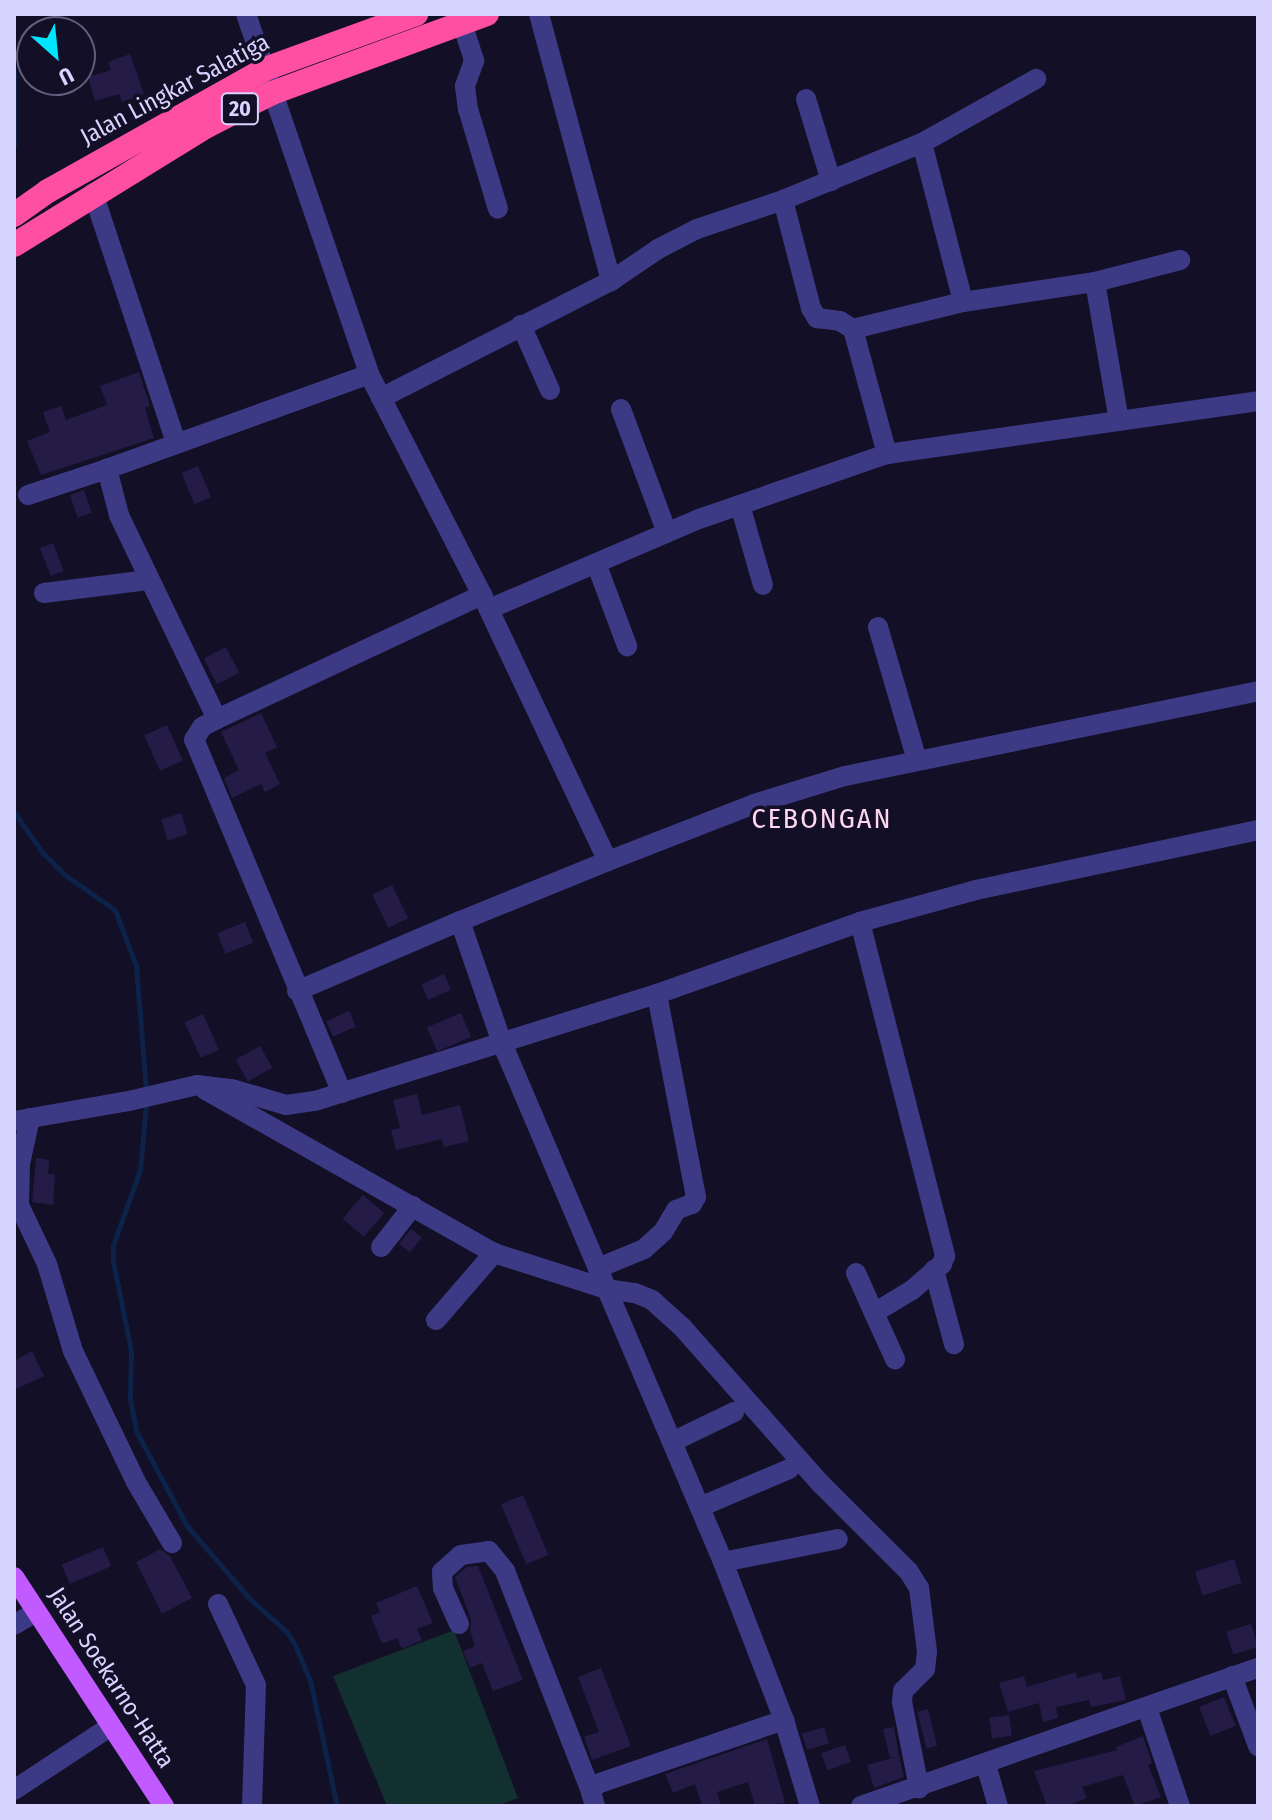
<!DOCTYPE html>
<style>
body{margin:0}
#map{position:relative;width:1272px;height:1820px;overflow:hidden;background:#130f26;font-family:"Fira Sans Condensed",sans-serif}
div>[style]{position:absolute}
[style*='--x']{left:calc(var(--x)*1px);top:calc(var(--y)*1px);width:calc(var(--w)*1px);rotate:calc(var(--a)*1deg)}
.green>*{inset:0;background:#12302f}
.stream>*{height:5px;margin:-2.5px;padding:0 2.5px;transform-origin:2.5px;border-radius:2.5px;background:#0c2248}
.building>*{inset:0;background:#241b47;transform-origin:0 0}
.minor>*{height:20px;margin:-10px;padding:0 10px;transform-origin:10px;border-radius:10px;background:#3d3a85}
.major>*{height:20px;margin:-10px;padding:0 10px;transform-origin:10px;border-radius:10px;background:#c25bff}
.highway>*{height:24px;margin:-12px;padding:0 12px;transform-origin:12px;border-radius:12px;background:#ff4fa3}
span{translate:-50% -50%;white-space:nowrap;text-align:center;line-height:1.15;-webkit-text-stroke:7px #130f26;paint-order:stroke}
.shield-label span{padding:2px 6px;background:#130f26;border:2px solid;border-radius:6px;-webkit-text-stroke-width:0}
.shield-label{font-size:22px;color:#d9d4ff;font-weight:700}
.street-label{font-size:24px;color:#d9d4ff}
.quarter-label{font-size:28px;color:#ffd6f0;letter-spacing:2px}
.frame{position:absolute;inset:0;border:16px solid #d9d4ff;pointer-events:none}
.north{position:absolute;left:16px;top:16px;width:80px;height:80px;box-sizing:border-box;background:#130f26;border:2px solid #625e7d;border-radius:50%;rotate:153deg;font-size:22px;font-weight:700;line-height:32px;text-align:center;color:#d9d4ff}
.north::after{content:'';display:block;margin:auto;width:28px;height:36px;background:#00e5ff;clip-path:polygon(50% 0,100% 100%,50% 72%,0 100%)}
</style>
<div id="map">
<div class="green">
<div style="clip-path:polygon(454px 1630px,518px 1798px,496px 1806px,387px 1806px,333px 1676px)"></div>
</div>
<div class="stream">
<div style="--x:14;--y:70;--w:75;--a:90"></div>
<div style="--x:14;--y:812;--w:49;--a:55"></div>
<div style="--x:42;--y:852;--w:31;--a:45"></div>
<div style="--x:64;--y:874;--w:62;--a:35.2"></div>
<div style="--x:115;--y:910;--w:60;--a:69.4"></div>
<div style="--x:136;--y:966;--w:124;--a:85.4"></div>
<div style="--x:146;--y:1104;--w:66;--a:95.2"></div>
<div style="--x:140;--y:1170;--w:80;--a:109.8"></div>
<div style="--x:113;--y:1245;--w:16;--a:90"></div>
<div style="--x:113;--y:1261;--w:92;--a:78.7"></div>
<div style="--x:131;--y:1351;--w:48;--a:91.2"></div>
<div style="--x:130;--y:1399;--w:33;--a:79"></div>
<div style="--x:136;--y:1431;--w:108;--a:61.8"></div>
<div style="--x:187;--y:1526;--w:96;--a:49.2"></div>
<div style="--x:250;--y:1599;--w:50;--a:41.7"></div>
<div style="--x:287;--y:1632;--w:15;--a:58"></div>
<div style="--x:295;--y:1645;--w:38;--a:67"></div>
<div style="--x:310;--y:1680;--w:129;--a:77.9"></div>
</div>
<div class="building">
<div style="clip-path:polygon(130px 54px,144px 94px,122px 102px,119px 94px,95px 101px,88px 77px,111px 70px,108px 62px)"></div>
<div style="clip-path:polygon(139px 372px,150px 406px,145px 408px,154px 438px,41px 475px,27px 441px,50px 432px,43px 412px,61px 406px,66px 420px,107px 405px,100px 386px)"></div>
<div style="left:198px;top:466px;width:34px;height:18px;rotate:67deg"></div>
<div style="left:84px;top:490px;width:24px;height:15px;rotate:71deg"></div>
<div style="left:53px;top:543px;width:30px;height:14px;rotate:69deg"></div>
<div style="left:226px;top:647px;width:29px;height:25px;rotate:63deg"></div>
<div style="clip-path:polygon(261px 713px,277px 747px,265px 753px,280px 784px,265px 792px,261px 784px,232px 798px,224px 778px,239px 770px,221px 732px)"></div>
<div style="left:167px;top:725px;width:39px;height:25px;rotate:66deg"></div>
<div style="left:181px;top:813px;width:22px;height:21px;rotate:72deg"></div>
<div style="left:392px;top:885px;width:37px;height:22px;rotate:64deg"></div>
<div style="left:245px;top:922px;width:22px;height:30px;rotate:68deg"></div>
<div style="left:444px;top:974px;width:17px;height:25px;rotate:65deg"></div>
<div style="left:349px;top:1011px;width:17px;height:25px;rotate:66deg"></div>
<div style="left:461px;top:1013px;width:26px;height:37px;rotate:67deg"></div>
<div style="left:203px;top:1014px;width:39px;height:20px;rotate:66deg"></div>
<div style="left:260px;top:1046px;width:25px;height:28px;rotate:61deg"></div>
<div style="clip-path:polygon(417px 1094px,422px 1115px,460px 1105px,469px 1141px,444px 1147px,442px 1139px,396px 1150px,391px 1130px,400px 1128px,393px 1100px)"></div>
<div style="clip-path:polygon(36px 1158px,49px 1160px,48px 1174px,55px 1174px,53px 1205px,32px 1202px)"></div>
<div style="left:363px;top:1195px;width:28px;height:31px;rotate:41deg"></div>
<div style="left:411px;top:1229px;width:14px;height:19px;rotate:39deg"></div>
<div style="clip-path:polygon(32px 1351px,44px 1376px,14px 1390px,14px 1361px)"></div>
<div style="left:523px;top:1495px;width:65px;height:24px;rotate:67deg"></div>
<div style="left:103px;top:1547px;width:21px;height:45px;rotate:67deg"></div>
<div style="clip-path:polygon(160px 1549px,170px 1556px,192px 1598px,162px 1614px,136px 1562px)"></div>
<div style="left:1234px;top:1559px;width:25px;height:41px;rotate:72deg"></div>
<div style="clip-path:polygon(478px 1566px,523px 1680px,493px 1691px,482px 1663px,470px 1668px,463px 1651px,475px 1646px,470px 1631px,471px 1619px,455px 1577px,467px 1567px)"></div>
<div style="clip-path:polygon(417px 1586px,433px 1623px,417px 1629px,422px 1640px,402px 1649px,397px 1638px,382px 1644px,371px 1616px,380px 1612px,376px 1603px)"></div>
<div style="left:1251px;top:1624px;width:24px;height:26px;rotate:73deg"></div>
<div style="clip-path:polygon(601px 1668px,631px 1746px,592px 1760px,584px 1737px,599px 1732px,578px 1677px)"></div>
<div style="clip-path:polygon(1076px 1672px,1077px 1678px,1101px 1672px,1103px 1680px,1120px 1676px,1126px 1700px,1091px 1707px,1089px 1700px,1056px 1707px,1058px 1718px,1043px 1722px,1039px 1703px,1008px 1712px,999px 1683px,1024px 1676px,1027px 1687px)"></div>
<div style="left:1224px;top:1697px;width:31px;height:27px;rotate:68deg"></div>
<div style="left:928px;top:1709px;width:38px;height:11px;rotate:76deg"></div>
<div style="left:1009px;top:1715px;width:21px;height:20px;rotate:82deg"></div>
<div style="left:824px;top:1727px;width:17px;height:23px;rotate:73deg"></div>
<div style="clip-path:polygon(894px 1727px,899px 1756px,890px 1758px,883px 1729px)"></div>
<div style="clip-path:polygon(1143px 1736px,1152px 1763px,1148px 1765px,1161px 1797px,1135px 1806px,1123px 1775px,1082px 1787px,1087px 1798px,1067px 1806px,1047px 1806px,1034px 1771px,1117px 1750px,1116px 1747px)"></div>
<div style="clip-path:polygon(767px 1739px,785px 1803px,755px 1806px,748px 1782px,717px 1792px,721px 1806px,702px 1806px,695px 1784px,673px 1793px,665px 1774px)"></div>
<div style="left:845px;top:1745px;width:18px;height:25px;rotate:71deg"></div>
<div style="clip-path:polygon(899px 1756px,904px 1777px,874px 1788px,867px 1765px)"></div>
</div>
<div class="minor">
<div style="--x:246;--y:14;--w:380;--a:71.1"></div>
<div style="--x:369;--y:374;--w:248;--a:62.9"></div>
<div style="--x:482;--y:595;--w:294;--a:64.7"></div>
<div style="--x:608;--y:861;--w:160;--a:157.9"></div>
<div style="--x:460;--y:921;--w:129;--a:71"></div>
<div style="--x:502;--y:1043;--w:564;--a:66.93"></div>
<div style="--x:723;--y:1562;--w:169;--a:68.9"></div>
<div style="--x:784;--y:1720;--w:90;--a:73.2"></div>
<div style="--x:539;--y:14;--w:277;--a:74.9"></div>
<div style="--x:462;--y:23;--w:40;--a:72"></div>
<div style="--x:474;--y:61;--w:27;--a:110"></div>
<div style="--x:465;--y:86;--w:23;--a:83"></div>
<div style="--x:468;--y:109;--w:104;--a:73.3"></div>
<div style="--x:806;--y:99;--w:86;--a:73"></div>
<div style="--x:922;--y:143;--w:164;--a:75.5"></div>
<div style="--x:93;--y:193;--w:263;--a:71.6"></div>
<div style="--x:783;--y:200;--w:112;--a:75.5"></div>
<div style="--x:811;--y:308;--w:12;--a:59"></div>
<div style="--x:817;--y:318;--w:23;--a:7"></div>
<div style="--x:840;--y:321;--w:15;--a:32"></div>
<div style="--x:853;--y:329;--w:130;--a:74.8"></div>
<div style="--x:521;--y:325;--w:71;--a:66"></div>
<div style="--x:853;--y:329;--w:113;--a:-13.8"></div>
<div style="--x:963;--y:302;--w:134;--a:-8.6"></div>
<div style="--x:381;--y:398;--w:258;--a:-27"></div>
<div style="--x:611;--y:281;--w:57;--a:-34.2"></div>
<div style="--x:658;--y:249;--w:44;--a:-27.1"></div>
<div style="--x:697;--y:229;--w:91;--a:-18.6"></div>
<div style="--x:783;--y:200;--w:150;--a:-22.3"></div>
<div style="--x:922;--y:143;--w:131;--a:-29.3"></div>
<div style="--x:621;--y:409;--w:132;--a:69.6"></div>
<div style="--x:1119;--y:421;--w:141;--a:-99.8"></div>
<div style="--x:1095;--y:282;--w:88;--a:-14.5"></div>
<div style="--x:28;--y:495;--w:83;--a:-18.2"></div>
<div style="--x:740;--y:505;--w:83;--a:74"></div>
<div style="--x:596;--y:563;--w:89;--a:69.5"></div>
<div style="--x:44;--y:593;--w:105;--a:-7.1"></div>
<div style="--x:489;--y:609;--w:228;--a:-23.2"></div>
<div style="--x:699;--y:519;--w:199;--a:-19.1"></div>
<div style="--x:887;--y:454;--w:375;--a:-8.1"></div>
<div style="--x:878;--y:627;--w:139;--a:73.7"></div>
<div style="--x:217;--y:719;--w:226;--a:-115.7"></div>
<div style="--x:119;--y:515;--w:48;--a:-104.6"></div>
<div style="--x:107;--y:469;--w:279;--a:-19.9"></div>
<div style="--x:608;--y:861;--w:157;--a:-21.3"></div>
<div style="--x:754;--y:804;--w:95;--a:-17.1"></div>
<div style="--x:845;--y:776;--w:422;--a:-11.6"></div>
<div style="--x:860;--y:922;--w:345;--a:75.7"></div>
<div style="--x:945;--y:1256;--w:9;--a:111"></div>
<div style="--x:942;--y:1264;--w:40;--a:139"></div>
<div style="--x:912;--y:1290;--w:44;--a:148.8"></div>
<div style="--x:874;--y:1313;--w:51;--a:65.5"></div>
<div style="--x:297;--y:991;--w:177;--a:-23.2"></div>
<div style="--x:204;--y:1089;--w:333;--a:29.5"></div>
<div style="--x:494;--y:1253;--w:118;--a:17.8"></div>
<div style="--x:606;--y:1289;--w:29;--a:8"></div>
<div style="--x:635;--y:1293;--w:18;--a:22"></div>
<div style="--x:652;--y:1300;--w:40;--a:42"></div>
<div style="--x:682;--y:1327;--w:210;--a:48.5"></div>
<div style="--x:821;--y:1484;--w:124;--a:45"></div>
<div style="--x:909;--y:1572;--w:19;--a:58"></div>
<div style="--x:919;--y:1588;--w:64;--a:82.8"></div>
<div style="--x:927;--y:1651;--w:18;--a:96"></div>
<div style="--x:925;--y:1669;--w:31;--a:135"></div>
<div style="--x:903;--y:1691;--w:11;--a:95"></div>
<div style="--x:902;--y:1702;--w:88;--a:78.8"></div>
<div style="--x:342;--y:1093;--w:383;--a:-112.7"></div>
<div style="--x:194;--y:740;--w:15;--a:-58"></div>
<div style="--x:202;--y:727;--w:17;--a:-28"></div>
<div style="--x:217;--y:719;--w:293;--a:-25.1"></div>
<div style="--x:30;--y:1118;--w:47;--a:102.3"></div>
<div style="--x:20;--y:1164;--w:41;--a:91.4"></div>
<div style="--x:19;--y:1205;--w:65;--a:64.6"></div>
<div style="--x:47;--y:1264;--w:91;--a:73.4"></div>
<div style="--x:73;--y:1351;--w:145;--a:64.3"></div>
<div style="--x:136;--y:1482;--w:71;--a:59.5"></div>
<div style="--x:14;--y:1121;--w:117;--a:-9.9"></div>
<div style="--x:129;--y:1101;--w:70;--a:-13.2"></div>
<div style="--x:197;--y:1085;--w:35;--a:7"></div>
<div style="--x:232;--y:1089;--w:56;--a:16.5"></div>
<div style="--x:286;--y:1105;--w:29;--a:-8"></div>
<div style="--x:315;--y:1101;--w:358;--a:-17.4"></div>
<div style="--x:657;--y:994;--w:215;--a:-19.5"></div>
<div style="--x:860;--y:922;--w:120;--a:-15.4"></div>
<div style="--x:976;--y:890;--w:288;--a:-12"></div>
<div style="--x:381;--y:1247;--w:52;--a:-52"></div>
<div style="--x:598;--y:1268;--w:50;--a:-22.4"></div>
<div style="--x:644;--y:1249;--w:25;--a:-42"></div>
<div style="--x:663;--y:1232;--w:26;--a:-59"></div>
<div style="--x:676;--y:1210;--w:17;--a:-21"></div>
<div style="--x:692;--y:1204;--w:8;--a:-60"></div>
<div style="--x:696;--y:1197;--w:207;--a:-100.9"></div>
<div style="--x:934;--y:1270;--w:77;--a:74.9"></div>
<div style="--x:856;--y:1273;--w:44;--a:65.8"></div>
<div style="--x:436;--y:1320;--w:89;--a:-49.1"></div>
<div style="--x:672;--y:1442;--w:69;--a:-25.8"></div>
<div style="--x:700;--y:1507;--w:97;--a:-23.1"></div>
<div style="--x:723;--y:1562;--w:117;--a:-11.3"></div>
<div style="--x:218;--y:1604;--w:89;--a:64.9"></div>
<div style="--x:256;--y:1685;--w:121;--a:91.9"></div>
<div style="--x:459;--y:1624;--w:39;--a:-114"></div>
<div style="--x:443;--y:1588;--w:16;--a:-94"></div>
<div style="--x:442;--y:1572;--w:25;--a:-42"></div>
<div style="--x:461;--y:1555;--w:28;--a:-8"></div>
<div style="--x:489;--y:1551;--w:26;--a:51"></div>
<div style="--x:505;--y:1571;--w:237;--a:68.7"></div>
<div style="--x:14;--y:1625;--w:26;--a:-31"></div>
<div style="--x:1232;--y:1676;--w:75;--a:69.6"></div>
<div style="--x:1147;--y:1708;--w:103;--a:71.4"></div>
<div style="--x:986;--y:1765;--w:43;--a:73.7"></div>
<div style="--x:14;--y:1790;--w:116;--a:-33.4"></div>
<div style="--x:595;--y:1806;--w:15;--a:-106"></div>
<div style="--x:591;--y:1792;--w:10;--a:-53"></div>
<div style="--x:597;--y:1784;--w:198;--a:-18.9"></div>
<div style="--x:861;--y:1806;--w:420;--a:-19.2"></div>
</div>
<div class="major">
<div style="--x:14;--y:1577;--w:274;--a:56.8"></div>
</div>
<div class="highway">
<div style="--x:14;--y:215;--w:42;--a:-35.2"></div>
<div style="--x:48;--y:191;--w:249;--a:-29.3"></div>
<div style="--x:265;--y:69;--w:161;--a:-20"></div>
<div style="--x:14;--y:245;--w:227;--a:-31.7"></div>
<div style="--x:207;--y:126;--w:73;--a:-26.9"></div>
<div style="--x:272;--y:93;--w:229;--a:-20.2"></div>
</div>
<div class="shield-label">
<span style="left:240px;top:109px">20</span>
</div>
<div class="street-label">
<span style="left:175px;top:90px;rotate:-28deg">Jalan Lingkar Salatiga</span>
<span style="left:111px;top:1678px;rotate:57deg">Jalan Soekarno-Hatta</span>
</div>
<div class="quarter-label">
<span style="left:822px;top:819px">CEBONGAN</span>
</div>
<div class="frame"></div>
<div class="north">U</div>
</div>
